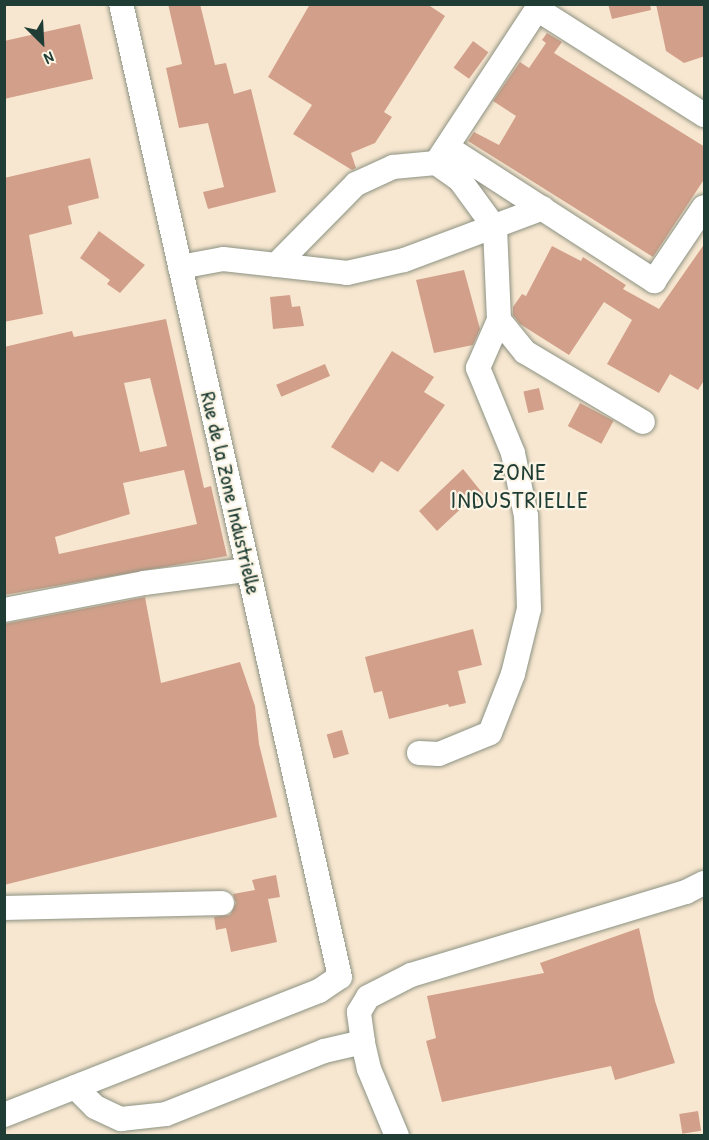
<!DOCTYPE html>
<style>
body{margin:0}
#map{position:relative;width:709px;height:1140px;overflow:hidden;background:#f8e7d0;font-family:"Patrick Hand",sans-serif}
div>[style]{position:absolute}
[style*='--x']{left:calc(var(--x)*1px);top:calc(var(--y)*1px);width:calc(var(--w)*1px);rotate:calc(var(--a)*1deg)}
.building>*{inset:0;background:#d2a08a;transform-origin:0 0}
.roads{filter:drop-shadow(0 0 2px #8c9282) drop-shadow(0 0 2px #8c9282)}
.minor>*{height:24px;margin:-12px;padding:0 12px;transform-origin:12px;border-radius:12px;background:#fff}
span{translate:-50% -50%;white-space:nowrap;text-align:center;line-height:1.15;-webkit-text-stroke:4.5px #fcf5e5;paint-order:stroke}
.street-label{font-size:22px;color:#1f3d34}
.neighbourhood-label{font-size:24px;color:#1f3d34;letter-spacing:1.5px}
.frame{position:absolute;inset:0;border:6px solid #1f3d34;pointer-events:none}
.north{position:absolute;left:12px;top:12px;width:60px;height:60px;-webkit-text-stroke:4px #fcf5e5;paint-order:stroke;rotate:156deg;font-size:16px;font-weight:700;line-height:24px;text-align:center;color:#1f3d34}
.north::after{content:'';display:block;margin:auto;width:21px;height:27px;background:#1f3d34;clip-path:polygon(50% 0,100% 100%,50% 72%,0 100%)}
</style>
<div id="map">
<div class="building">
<div style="clip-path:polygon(168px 4px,200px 4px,215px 65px,226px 63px,234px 94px,251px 89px,276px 192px,208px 209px,203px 192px,224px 187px,208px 123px,179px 128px,166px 68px,182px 64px)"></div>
<div style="clip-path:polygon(310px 4px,427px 4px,445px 16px,384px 112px,392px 117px,375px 143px,351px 153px,356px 168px,352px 170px,293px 134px,312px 105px,268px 77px)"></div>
<div style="clip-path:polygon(608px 4px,650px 4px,651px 10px,612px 19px)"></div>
<div style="clip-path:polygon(656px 4px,705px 4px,705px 56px,684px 63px,666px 51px)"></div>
<div style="clip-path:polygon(80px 24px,93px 79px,4px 99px,4px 41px)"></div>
<div style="clip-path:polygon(547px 33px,562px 42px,554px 53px,705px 147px,705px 178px,653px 257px,468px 141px,474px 132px,499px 145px,516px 116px,493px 101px,520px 62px,529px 68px,546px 43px,542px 40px)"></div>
<div style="left:473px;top:41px;width:19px;height:33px;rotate:36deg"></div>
<div style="clip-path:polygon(90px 158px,99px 198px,68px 206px,72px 224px,29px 235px,43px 314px,4px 322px,4px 178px)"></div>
<div style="clip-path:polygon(99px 231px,145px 265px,120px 293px,107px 284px,110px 280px,80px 258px)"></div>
<div style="clip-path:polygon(705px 243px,705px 379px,698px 390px,670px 374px,659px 393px,607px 364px,632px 320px,604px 302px,569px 355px,520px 324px,513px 315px,513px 307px,522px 294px,526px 296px,552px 246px,581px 261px,583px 257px,626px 285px,623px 289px,659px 309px)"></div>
<div style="clip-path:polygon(464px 270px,480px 329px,473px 345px,434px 353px,416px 280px)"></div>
<div style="clip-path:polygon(290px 295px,292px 307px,300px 306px,304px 326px,273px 329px,270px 297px)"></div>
<div style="clip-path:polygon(evenodd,166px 319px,204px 488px,211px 486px,227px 556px,4px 595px,4px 347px,72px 331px,74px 337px,166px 319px,150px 378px,167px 446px,140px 452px,124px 383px,150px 378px,166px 319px,184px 470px,197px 524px,59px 554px,55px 537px,130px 514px,123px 483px,184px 470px)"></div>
<div style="clip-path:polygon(392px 351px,434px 377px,424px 392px,445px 405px,398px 472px,381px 461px,373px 473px,331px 447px)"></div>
<div style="left:325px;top:364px;width:13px;height:53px;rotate:67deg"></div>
<div style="left:539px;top:388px;width:22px;height:16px;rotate:77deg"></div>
<div style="left:580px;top:403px;width:38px;height:26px;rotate:28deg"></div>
<div style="clip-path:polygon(463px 469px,484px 495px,472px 506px,468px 502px,437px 531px,419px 511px)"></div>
<div style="clip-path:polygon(145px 597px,161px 683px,240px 662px,255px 706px,259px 744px,277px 817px,4px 885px,4px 624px)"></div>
<div style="clip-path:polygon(473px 629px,482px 665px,458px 671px,466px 703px,449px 707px,448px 704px,389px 719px,382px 691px,374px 693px,365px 657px)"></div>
<div style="left:342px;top:730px;width:25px;height:16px;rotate:74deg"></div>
<div style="clip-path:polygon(276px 875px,280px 897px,268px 899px,277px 942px,231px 952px,226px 928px,216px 930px,214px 917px,230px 915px,236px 903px,233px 894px,255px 890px,252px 880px)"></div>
<div style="clip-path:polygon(639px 928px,655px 1001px,675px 1063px,615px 1080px,611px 1066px,442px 1102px,426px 1041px,436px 1038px,427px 996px,544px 973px,540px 963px)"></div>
<div style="left:698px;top:1111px;width:20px;height:19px;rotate:81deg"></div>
</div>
<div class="roads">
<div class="minor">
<div style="--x:447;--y:147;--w:247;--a:32.9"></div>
<div style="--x:654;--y:281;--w:89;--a:-56"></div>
<div style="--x:436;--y:163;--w:184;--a:-56.7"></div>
<div style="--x:537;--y:9;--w:198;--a:32.4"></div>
<div style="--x:276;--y:265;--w:114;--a:-45.4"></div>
<div style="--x:356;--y:184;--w:41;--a:-24.7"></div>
<div style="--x:393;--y:167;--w:43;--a:-5.3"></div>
<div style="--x:436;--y:163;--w:29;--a:35"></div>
<div style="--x:460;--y:180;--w:59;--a:53.9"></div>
<div style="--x:495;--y:228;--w:92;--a:87.5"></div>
<div style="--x:499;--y:320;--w:41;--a:50.9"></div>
<div style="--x:525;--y:352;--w:137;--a:30.7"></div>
<div style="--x:180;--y:267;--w:44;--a:-10.5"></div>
<div style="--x:223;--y:259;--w:125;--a:6.4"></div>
<div style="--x:347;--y:273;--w:58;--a:-12.8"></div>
<div style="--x:404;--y:260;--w:148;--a:-20.5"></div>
<div style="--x:4;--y:610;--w:143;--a:-10.9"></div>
<div style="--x:144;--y:583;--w:104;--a:-7.2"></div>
<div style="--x:419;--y:753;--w:20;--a:3"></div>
<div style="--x:439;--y:754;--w:55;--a:-22.4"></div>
<div style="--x:490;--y:733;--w:63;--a:-68.7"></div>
<div style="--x:513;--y:674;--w:67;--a:-76.2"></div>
<div style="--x:529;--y:609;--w:93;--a:-91.8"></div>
<div style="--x:526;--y:516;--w:64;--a:-101.7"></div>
<div style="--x:513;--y:453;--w:92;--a:-112.4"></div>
<div style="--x:478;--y:368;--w:52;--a:-66.4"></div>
<div style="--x:4;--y:908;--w:218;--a:-1.3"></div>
<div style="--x:75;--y:1087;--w:28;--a:45"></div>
<div style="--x:95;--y:1107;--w:29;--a:25"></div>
<div style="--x:121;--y:1119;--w:45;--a:-6.3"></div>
<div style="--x:166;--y:1114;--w:170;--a:-21.7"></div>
<div style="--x:324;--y:1051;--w:40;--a:-13"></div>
<div style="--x:4;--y:1115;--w:339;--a:-21.5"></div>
<div style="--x:319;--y:991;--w:25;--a:-34"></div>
<div style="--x:340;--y:977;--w:997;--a:-102.68"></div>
<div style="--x:397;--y:1136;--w:73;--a:-112.7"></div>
<div style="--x:369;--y:1069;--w:28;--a:-103"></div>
<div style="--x:363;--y:1042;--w:30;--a:-98"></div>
<div style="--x:359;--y:1012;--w:17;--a:-59"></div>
<div style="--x:368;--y:997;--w:48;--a:-27.1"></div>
<div style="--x:411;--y:975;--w:287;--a:-16.8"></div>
<div style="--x:686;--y:892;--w:20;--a:-27"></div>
</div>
</div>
<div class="street-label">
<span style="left:231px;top:493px;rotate:77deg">Rue de la Zone Industrielle</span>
</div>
<div class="neighbourhood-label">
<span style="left:520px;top:486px">ZONE<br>INDUSTRIELLE</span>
</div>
<div class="frame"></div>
<div class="north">N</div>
</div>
